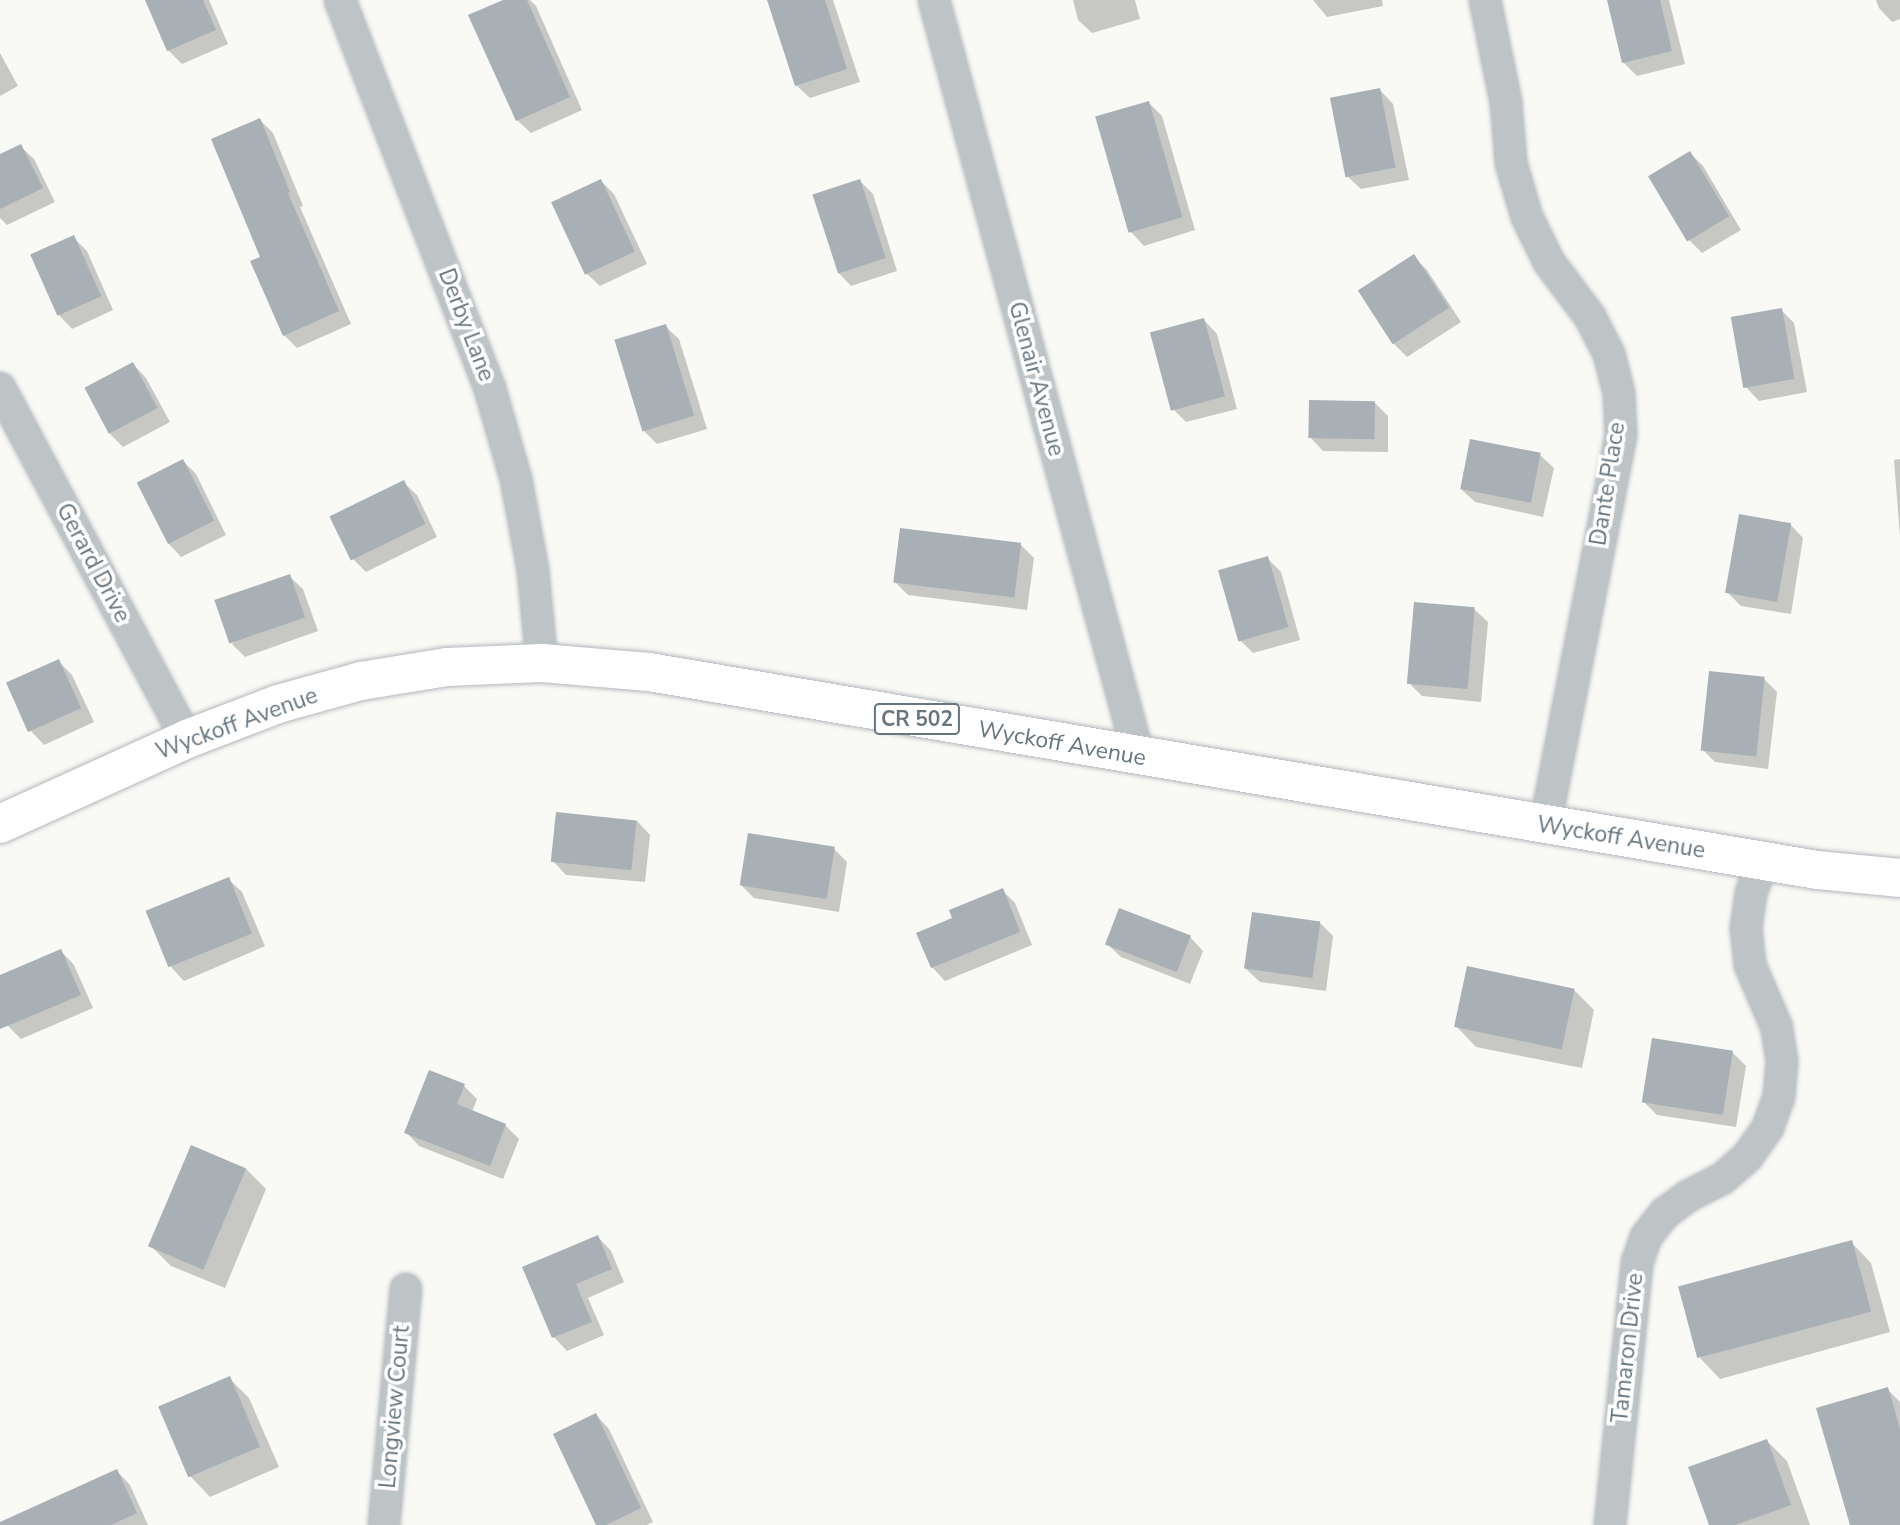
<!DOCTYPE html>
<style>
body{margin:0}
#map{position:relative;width:1900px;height:1525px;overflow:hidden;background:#f9f9f6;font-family:"Nunito Sans",sans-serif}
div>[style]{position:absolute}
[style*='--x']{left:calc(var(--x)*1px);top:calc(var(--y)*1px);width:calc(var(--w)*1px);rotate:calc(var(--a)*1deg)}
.shadow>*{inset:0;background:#0003}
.building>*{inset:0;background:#a8afb5;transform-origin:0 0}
.roads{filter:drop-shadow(0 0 2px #b2b7bb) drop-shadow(0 0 2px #b2b7bb)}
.street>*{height:30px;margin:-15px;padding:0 15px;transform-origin:15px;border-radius:15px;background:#bec3c6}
.primary>*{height:38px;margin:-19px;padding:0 19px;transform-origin:19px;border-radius:19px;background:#fff}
span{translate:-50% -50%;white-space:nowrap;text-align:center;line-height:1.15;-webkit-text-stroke:7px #fff;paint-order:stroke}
.shield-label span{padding:2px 5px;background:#fff;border:2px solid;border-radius:5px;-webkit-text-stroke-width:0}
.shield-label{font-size:21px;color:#66757f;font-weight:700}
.street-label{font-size:23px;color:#66757f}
</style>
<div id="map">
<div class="shadow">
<div style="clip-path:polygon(147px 0,209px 0,228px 44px,182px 64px,168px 50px)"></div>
<div style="clip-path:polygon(507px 0,530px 0,536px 6px,582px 110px,531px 133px,517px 120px)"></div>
<div style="clip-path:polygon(769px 0,833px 0,860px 82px,810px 98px,796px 85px)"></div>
<div style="clip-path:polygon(1073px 0,1135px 0,1140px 19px,1092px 33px,1078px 20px)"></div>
<div style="clip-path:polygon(1313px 0,1382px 0,1383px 6px,1327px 17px)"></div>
<div style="clip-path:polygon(1609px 0,1669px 0,1685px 64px,1637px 76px,1624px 63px)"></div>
<div style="clip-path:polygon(1876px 0,1900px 0,1900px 19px,1892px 22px,1879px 8px)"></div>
<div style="clip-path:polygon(0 53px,18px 86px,0 96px)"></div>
<div style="clip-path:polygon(1380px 90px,1393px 104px,1409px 180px,1361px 189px,1347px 176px)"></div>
<div style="clip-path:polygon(1149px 103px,1162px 116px,1195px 230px,1144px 246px,1131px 232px)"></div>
<div style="clip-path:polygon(260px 120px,273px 133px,303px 206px,300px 207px,351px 324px,297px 348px,284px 335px,262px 258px)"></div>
<div style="clip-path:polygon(20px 146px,34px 159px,55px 202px,7px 225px,0 218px,0 155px)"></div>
<div style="clip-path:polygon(1690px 153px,1703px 166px,1741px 230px,1702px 253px,1689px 240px)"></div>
<div style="clip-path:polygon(601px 181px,614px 194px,647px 264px,600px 286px,586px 273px)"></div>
<div style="clip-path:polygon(860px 181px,873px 194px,897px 271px,851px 286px,838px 272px)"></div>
<div style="clip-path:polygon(73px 237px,87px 251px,113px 310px,72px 329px,59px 315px)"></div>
<div style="clip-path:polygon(1414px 257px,1427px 270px,1461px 322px,1407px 357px,1394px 344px,1360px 291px)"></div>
<div style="clip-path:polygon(1781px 310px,1794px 323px,1807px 392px,1759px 401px,1746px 387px)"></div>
<div style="clip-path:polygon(1204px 320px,1217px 334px,1237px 409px,1186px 422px,1173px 409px)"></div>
<div style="clip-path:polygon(665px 326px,679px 339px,707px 429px,657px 444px,644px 431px,616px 341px)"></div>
<div style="clip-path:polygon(133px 364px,146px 378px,170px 422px,123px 447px,110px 434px)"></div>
<div style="clip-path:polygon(1374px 402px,1388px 416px,1388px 452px,1323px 451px,1310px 437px)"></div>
<div style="clip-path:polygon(1540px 455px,1554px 468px,1543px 517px,1475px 502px,1461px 489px)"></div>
<div style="clip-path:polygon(1900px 459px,1900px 536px,1894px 460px)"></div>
<div style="clip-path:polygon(183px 461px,196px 474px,226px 535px,181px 557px,168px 543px)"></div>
<div style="clip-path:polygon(403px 482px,417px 495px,437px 537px,366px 572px,353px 559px)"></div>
<div style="clip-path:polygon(1790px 524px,1803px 538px,1791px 614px,1741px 606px,1728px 593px)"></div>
<div style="clip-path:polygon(1020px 544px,1034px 558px,1027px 610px,908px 595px,895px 582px)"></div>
<div style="clip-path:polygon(1267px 558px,1281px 572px,1300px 640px,1253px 653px,1240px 640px)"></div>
<div style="clip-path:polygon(289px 576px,303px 589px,318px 631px,245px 657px,232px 644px)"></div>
<div style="clip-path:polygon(1474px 609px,1488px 622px,1481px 702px,1422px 696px,1409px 683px)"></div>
<div style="clip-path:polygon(58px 661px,72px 675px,94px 722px,44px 745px,31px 731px,9px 684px)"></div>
<div style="clip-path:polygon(1764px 679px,1777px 692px,1768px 769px,1715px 762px,1702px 749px)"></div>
<div style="clip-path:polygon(637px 821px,650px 835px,645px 882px,566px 875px,553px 861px)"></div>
<div style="clip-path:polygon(834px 849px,847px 862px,839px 912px,754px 898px,740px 884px)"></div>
<div style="clip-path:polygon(228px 879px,242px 892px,265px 946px,184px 981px,171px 967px)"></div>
<div style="clip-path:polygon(1002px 890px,1015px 903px,1032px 945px,945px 981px,932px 967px,955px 919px)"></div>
<div style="clip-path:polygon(1320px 923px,1333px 936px,1326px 991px,1260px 982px,1246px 969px)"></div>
<div style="clip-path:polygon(1190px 937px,1203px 951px,1190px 984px,1121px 957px,1107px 944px)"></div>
<div style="clip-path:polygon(61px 951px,74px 965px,93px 1008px,21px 1039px,8px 1026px,0 1008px,0 977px)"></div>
<div style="clip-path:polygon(1574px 990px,1594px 1010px,1582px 1068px,1476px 1047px,1456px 1026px)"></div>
<div style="clip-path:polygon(1732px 1052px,1746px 1066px,1736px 1127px,1657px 1115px,1643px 1101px)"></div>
<div style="clip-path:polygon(464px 1086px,477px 1099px,472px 1112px,505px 1125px,519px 1139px,503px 1179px,419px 1146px,406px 1132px)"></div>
<div style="clip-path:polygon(192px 1148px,246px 1169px,266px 1189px,225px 1288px,171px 1266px,151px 1246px)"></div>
<div style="clip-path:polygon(598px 1237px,611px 1251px,624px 1282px,588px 1298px,604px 1335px,567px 1351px,554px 1337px,525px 1268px)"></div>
<div style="clip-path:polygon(1851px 1242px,1871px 1263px,1890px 1332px,1720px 1379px,1700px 1358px)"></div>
<div style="clip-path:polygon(229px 1378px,249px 1398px,279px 1467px,210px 1497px,190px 1476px,160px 1407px)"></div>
<div style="clip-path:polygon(1887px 1389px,1900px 1402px,1900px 1525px,1851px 1525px)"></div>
<div style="clip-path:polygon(596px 1415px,609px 1429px,653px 1522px,647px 1525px,598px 1525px)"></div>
<div style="clip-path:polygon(1767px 1441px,1787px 1461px,1810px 1525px,1710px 1525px)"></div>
<div style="clip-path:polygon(117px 1471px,130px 1485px,148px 1525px,30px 1525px)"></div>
</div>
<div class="building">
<div style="clip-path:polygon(145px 0,203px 0,216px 30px,167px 51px)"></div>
<div style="clip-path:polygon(503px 0,527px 0,570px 97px,516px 121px,468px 15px)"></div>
<div style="clip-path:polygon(767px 0,825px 0,847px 69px,795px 86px)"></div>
<div style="clip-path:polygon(1607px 0,1660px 0,1672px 51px,1622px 63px)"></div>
<div style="left:1380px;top:88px;width:81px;height:51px;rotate:79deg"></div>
<div style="left:1149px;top:101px;width:121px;height:56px;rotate:74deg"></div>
<div style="clip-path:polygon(260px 118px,290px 192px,288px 193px,339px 311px,283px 336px,250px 261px,260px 257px,211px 139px)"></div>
<div style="clip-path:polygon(21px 144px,43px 188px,0 209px,0 154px)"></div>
<div style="left:1690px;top:151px;width:76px;height:49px;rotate:59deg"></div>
<div style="left:601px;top:179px;width:80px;height:55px;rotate:65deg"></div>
<div style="left:860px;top:179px;width:83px;height:50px;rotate:72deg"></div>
<div style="left:74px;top:235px;width:67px;height:48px;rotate:66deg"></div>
<div style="left:1414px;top:254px;width:64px;height:67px;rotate:57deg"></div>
<div style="left:1782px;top:308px;width:72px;height:52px;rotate:80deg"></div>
<div style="left:1204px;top:318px;width:81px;height:56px;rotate:75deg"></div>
<div style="left:666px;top:324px;width:96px;height:54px;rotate:73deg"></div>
<div style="left:133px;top:362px;width:52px;height:55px;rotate:62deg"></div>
<div style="left:1309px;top:400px;width:66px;height:38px;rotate:1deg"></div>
<div style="left:1470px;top:439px;width:72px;height:51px;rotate:11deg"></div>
<div style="left:183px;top:459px;width:69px;height:52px;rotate:63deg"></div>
<div style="left:404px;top:480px;width:49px;height:83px;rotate:64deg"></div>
<div style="left:1739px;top:514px;width:53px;height:80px;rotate:10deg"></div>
<div style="left:900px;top:528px;width:122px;height:55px;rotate:7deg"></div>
<div style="left:1268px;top:556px;width:74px;height:52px;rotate:74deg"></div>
<div style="left:290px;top:574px;width:46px;height:80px;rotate:71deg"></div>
<div style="left:1414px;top:602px;width:61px;height:82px;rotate:5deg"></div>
<div style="left:59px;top:659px;width:54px;height:58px;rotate:66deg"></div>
<div style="left:1709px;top:671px;width:56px;height:80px;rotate:6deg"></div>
<div style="left:556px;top:812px;width:81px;height:50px;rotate:6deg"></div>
<div style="left:748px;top:833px;width:88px;height:53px;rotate:9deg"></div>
<div style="left:229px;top:877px;width:61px;height:90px;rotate:68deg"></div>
<div style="clip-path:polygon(1003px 888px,1020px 932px,931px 968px,916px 933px,952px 918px,949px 910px)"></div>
<div style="left:1119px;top:908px;width:77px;height:39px;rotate:21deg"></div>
<div style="left:1252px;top:912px;width:69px;height:57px;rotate:8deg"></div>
<div style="clip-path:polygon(61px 949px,81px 995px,0 1029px,0 975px)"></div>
<div style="left:1467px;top:966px;width:110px;height:62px;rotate:12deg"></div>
<div style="left:1652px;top:1038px;width:82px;height:65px;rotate:9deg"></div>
<div style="clip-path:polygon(429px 1070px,465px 1084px,457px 1104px,506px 1124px,490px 1166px,404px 1133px)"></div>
<div style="left:191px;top:1145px;width:60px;height:110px;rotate:23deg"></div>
<div style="clip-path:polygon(598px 1235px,612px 1269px,576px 1284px,592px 1322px,552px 1338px,522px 1267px)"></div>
<div style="left:1852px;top:1240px;width:74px;height:180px;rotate:75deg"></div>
<div style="left:230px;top:1376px;width:77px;height:78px;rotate:67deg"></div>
<div style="clip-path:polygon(1888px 1387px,1900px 1429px,1900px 1525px,1850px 1525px,1816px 1408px)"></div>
<div style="clip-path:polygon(596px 1413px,641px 1508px,606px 1525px,596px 1525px,553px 1434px)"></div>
<div style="clip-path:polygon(1767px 1439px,1791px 1505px,1735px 1525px,1709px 1525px,1688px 1467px)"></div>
<div style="clip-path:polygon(117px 1469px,137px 1513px,111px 1525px,0 1525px,0 1522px)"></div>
</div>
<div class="roads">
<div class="street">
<div style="--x:340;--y:0;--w:417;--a:68.9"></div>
<div style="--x:490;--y:389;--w:94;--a:73.9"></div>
<div style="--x:516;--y:479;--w:93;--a:79.4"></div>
<div style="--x:533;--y:570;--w:93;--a:84.5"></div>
<div style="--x:934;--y:0;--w:784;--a:74.85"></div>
<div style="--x:1485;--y:0;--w:104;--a:78.4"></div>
<div style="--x:1506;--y:102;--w:61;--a:85.3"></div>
<div style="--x:1511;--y:163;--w:56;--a:73.5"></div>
<div style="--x:1527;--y:217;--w:50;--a:63.9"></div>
<div style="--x:1549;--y:262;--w:69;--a:53.3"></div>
<div style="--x:1590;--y:317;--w:42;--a:62.8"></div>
<div style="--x:1609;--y:354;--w:40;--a:75.6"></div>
<div style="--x:1619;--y:393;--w:42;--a:87.3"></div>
<div style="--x:1621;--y:435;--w:397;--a:101"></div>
<div style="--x:0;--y:388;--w:398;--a:62"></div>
<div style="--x:384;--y:1525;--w:237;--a:-84.7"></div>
<div style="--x:1610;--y:1525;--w:263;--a:-84.1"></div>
<div style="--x:1637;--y:1263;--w:28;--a:-71"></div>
<div style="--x:1646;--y:1237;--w:31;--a:-52"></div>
<div style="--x:1665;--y:1213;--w:29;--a:-36"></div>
<div style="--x:1688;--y:1196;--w:39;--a:-27"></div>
<div style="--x:1723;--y:1178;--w:33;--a:-41"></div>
<div style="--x:1748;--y:1156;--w:35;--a:-55"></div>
<div style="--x:1768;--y:1127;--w:33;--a:-70"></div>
<div style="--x:1779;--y:1096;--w:35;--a:-85"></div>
<div style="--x:1782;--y:1061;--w:33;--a:-99"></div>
<div style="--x:1777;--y:1028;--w:69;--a:-113.2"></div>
<div style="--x:1750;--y:965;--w:36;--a:-96"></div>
<div style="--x:1746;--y:929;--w:36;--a:-82"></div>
<div style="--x:1751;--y:893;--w:33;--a:-69"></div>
</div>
<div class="primary">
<div style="--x:0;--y:824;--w:205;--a:-24.4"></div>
<div style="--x:187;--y:739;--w:97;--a:-21"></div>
<div style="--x:278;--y:704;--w:86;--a:-15.5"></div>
<div style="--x:361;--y:681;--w:87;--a:-9.2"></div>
<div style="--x:447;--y:667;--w:95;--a:-2.4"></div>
<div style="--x:542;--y:663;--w:107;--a:4.8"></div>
<div style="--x:649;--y:672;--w:1185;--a:9.62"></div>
<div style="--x:1817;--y:870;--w:83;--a:5.5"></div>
</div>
</div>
<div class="shield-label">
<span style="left:917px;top:719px">CR 502</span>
</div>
<div class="street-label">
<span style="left:466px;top:325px;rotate:69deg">Derby Lane</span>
<span style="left:1036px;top:379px;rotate:75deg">Glenair Avenue</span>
<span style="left:1608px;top:484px;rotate:-81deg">Dante Place</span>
<span style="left:93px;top:563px;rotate:62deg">Gerard Drive</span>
<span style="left:237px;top:724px;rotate:-20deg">Wyckoff Avenue</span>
<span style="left:1062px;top:744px;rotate:10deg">Wyckoff Avenue</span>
<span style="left:1621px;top:838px;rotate:9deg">Wyckoff Avenue</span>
<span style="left:1628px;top:1348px;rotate:-84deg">Tamaron Drive</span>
<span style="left:395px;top:1407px;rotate:-85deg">Longview Court</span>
</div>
</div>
